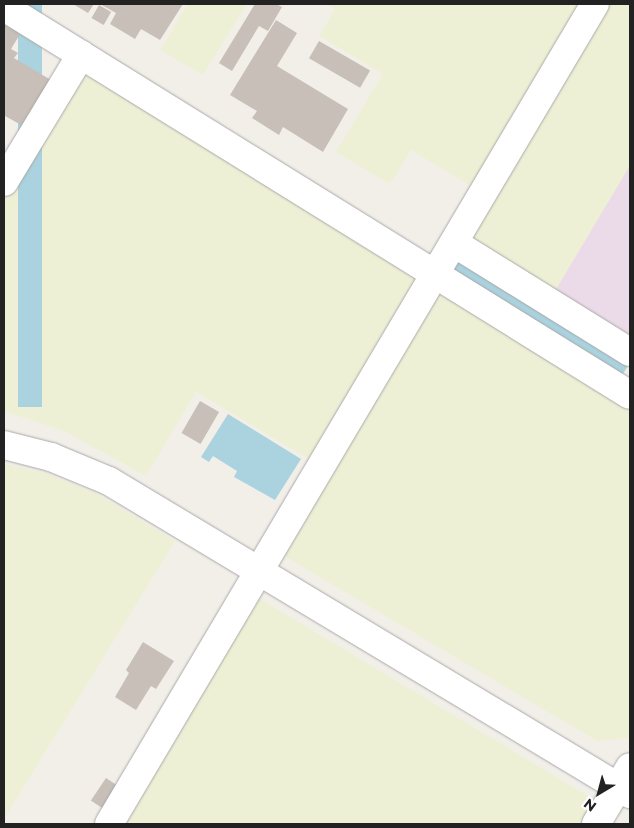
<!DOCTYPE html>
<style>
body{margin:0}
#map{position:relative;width:634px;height:828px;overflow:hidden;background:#f2efe9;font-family:Montserrat,sans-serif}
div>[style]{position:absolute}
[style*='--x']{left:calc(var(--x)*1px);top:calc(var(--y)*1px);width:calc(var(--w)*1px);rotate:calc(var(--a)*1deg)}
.industrial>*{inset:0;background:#ebdbe8}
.farmland>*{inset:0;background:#eef0d5}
.water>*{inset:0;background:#aad3df;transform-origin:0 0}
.building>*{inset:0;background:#c7bfb8;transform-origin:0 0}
.roads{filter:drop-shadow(0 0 1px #a9a9a9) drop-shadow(0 0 1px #a9a9a9)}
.minor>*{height:28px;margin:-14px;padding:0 14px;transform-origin:14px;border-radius:14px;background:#fff}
.tertiary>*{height:28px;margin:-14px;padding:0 14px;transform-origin:14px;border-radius:14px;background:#fff}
span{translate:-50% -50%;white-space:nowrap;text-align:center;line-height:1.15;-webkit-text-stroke:5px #fff;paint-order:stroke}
.frame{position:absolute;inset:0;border:5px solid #222;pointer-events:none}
.north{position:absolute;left:574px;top:768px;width:50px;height:50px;-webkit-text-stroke:4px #fff;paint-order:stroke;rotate:217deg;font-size:14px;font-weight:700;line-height:20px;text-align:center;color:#222}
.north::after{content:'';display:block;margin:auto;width:18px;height:22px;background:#222;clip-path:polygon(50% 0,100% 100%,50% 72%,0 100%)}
</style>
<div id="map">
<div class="industrial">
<div style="clip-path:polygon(630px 165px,630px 341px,553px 294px)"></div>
</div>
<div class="farmland">
<div style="clip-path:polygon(188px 4px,247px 4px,203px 75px,160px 50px)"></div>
<div style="clip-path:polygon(326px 4px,586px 4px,474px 188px,411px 150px,390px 184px,336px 152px,383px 74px,319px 36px,335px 9px)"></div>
<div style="clip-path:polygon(607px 4px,630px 4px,630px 165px,553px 294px,468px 241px)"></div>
<div style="clip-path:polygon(94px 72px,420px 275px,312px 461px,196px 392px,146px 476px,64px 431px,4px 411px,4px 200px,80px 73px)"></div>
<div style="clip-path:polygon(437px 289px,630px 404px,630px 738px,597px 741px,279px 553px)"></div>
<div style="clip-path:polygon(4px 464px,45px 473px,97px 494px,175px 541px,4px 819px)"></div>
<div style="clip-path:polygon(257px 597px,596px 801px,582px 824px,121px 824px)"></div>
</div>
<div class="water">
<div style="left:18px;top:4px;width:24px;height:403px"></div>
<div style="left:457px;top:256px;width:203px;height:17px;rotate:31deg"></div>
<div style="clip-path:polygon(228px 414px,301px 459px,275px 500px,234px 477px,237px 471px,213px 456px,209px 462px,201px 457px)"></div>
</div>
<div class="building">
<div style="clip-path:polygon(73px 4px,94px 4px,88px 13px)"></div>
<div style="clip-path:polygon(100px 4px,183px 4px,160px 40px,141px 29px,135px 39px,110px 24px,116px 13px)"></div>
<div style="clip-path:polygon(255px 4px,276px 4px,282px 7px,268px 31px,259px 26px,232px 71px,219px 63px)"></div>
<div style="left:99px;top:5px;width:14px;height:15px;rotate:30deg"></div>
<div style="clip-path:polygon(276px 20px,297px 33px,277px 66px,348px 109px,323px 152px,283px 127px,279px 135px,252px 118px,257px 111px,230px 95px)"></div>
<div style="clip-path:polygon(4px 22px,22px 31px,11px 49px,18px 53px,14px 58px,51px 80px,23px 126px,5px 116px,4px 119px)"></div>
<div style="left:319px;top:41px;width:59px;height:20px;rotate:30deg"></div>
<div style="left:200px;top:401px;width:22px;height:37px;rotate:30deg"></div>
<div style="clip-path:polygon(143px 642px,174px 661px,156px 689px,151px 686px,136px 710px,115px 697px,129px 673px,126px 670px)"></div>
<div style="left:106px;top:778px;width:14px;height:27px;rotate:34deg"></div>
</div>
<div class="roads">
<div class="minor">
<div style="--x:4;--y:7;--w:736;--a:31.79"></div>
<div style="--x:4;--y:182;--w:149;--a:-58.8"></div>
<div style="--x:454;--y:243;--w:207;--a:31.8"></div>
<div style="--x:109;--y:824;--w:953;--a:-59.35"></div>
<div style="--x:596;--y:824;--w:66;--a:-59.2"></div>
</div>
<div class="tertiary">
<div style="--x:4;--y:445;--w:49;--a:14.3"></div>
<div style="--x:51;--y:457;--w:63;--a:22.5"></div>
<div style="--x:109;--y:481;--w:608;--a:31"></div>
</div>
</div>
<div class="frame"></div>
<div class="north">N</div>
</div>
